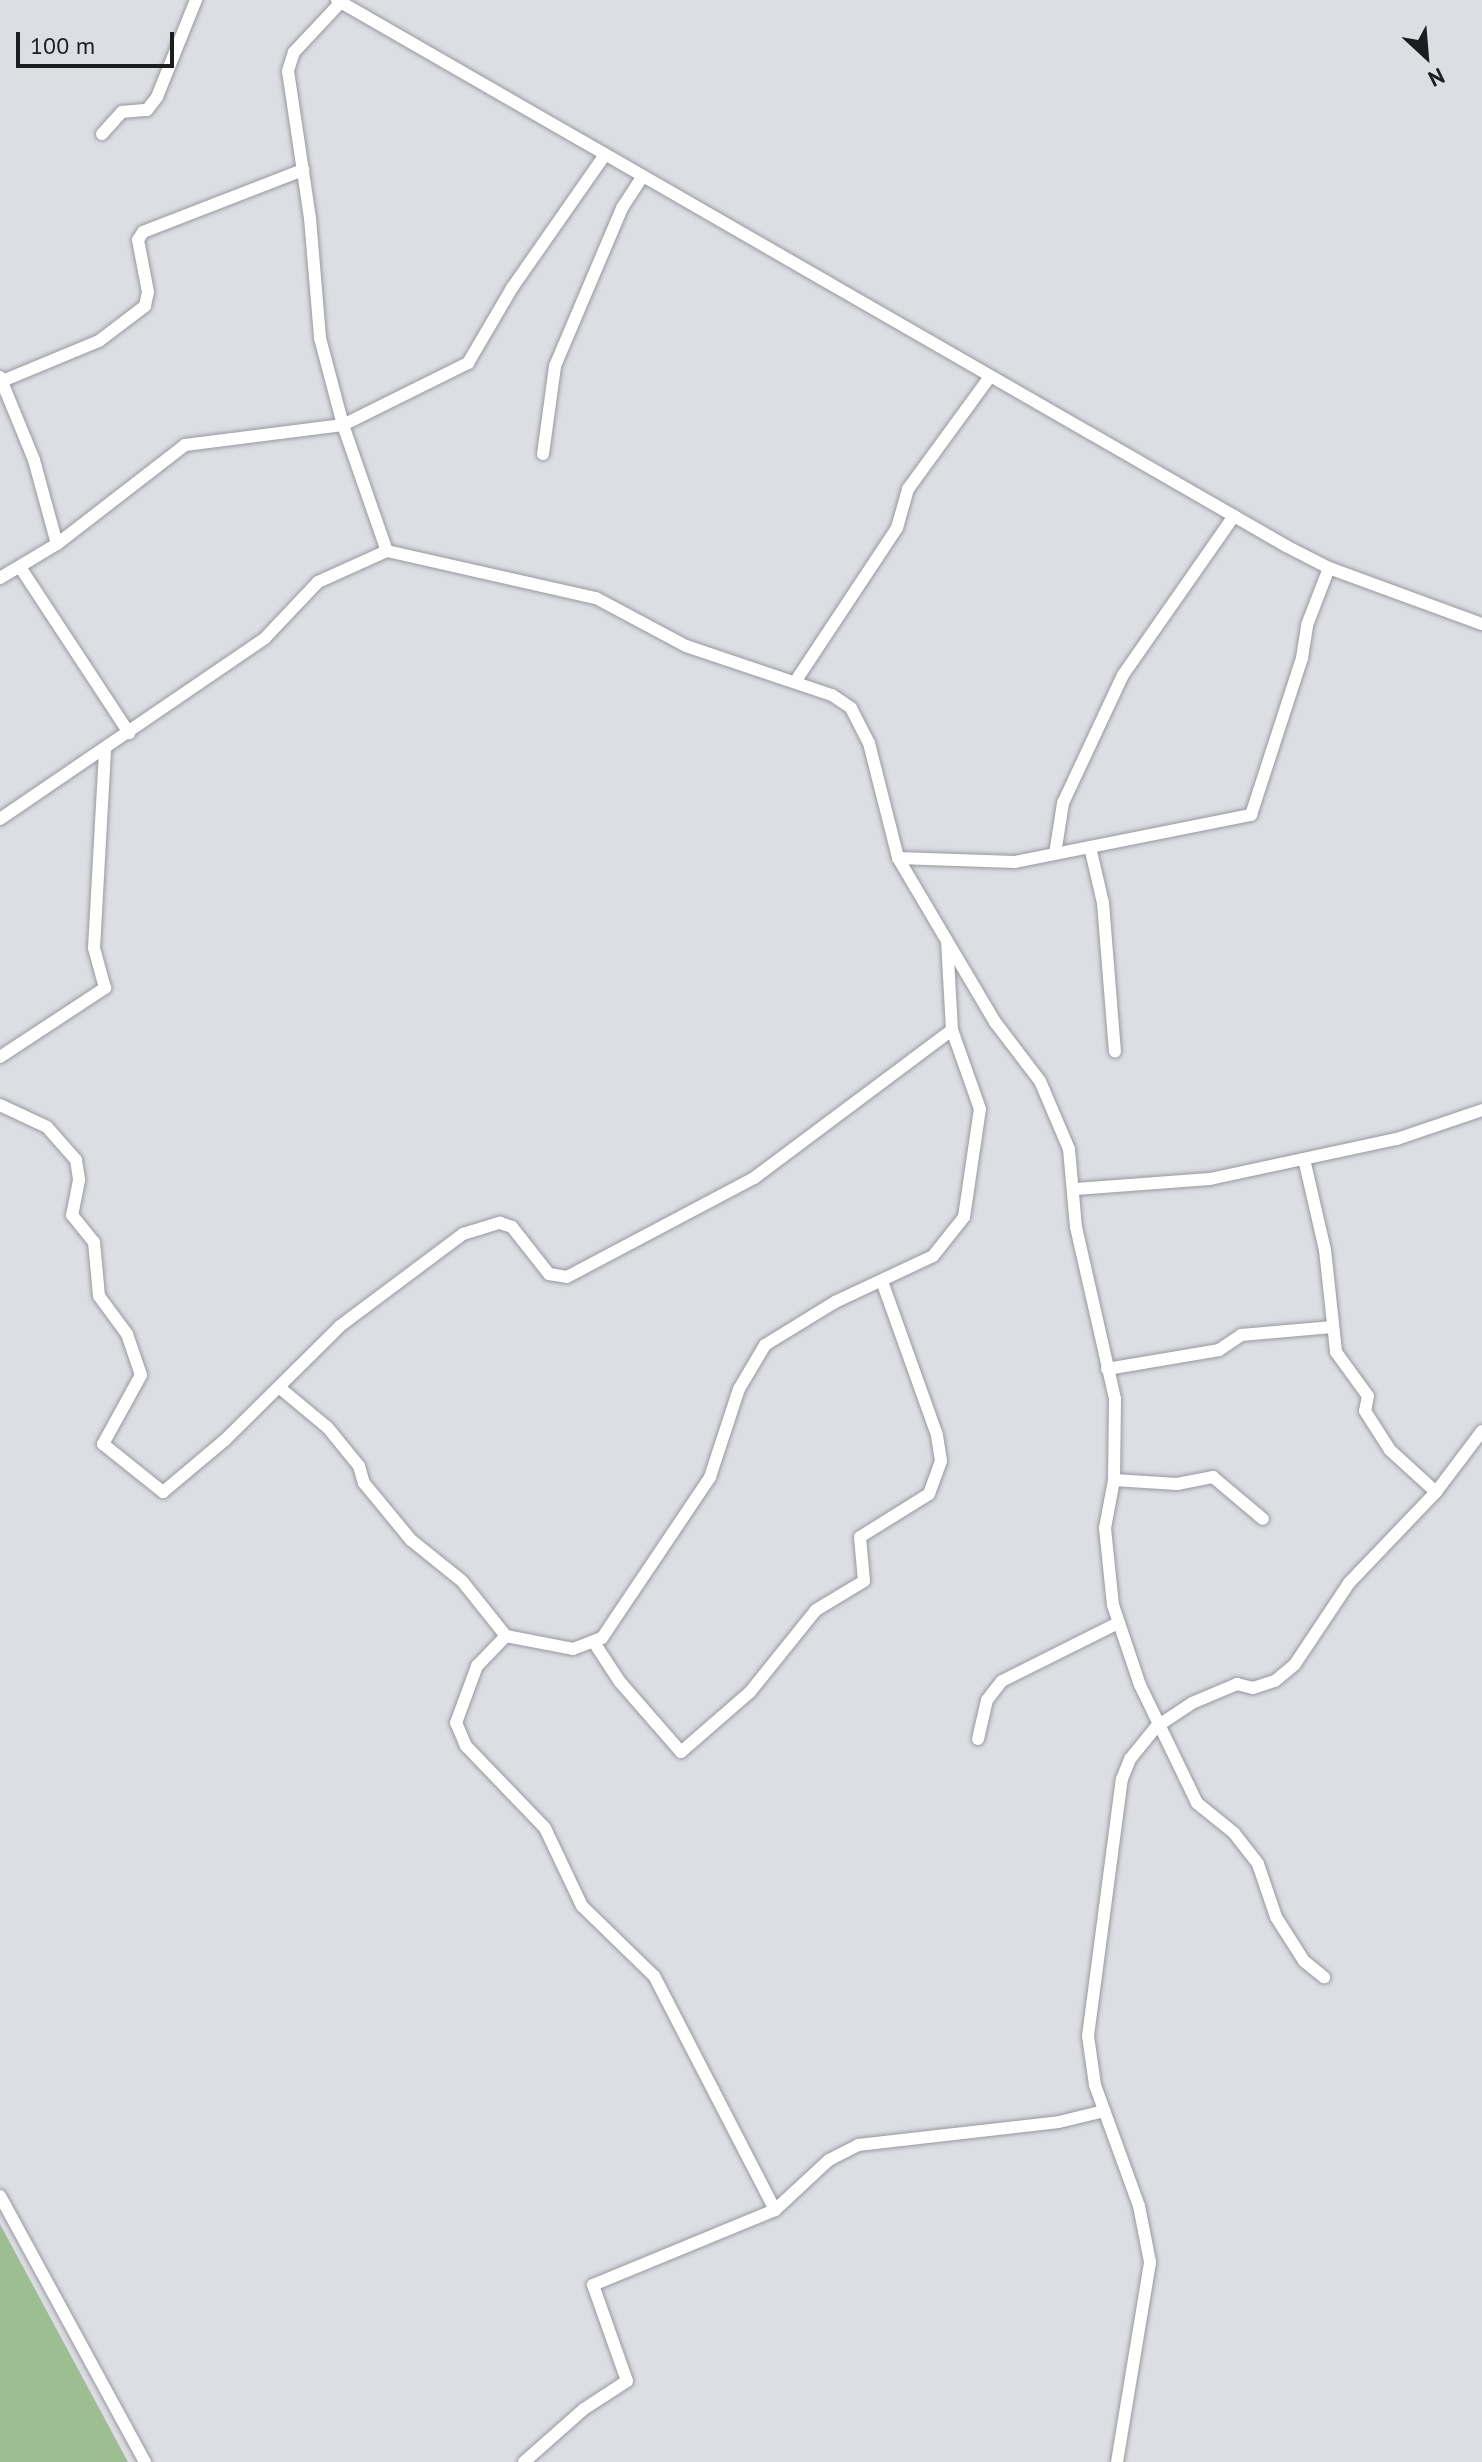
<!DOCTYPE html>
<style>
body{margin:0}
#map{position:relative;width:1482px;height:2462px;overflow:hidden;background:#dcdee4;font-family:"PT Sans",sans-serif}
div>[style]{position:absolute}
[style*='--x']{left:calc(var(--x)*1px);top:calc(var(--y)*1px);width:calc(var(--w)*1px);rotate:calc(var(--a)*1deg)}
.green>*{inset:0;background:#9dbe91}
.roads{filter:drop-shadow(0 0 2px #97999e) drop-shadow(0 0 2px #97999e)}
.minor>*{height:12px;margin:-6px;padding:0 6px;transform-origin:6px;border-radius:6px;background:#fff}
span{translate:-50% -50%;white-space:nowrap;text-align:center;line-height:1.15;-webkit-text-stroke:7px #dcdee4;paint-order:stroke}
.north{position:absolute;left:1386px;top:16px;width:80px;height:80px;-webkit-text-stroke:6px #dcdee4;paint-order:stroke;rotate:154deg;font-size:22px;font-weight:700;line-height:32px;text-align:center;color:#1c1d1f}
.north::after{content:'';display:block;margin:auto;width:28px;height:36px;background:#1c1d1f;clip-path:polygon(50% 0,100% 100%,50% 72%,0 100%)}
.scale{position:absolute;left:16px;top:32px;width:158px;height:36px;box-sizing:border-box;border:4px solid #1c1d1f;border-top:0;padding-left:10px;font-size:24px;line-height:28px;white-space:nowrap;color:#1c1d1f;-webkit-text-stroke:6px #dcdee4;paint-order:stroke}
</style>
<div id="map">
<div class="green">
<div style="clip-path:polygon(0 2224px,128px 2462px,0 2462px)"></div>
</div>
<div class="roads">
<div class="minor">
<div style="--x:337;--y:0;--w:1095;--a:29.91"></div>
<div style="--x:1286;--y:546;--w:48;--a:27.1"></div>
<div style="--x:1329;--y:568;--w:163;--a:20.1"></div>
<div style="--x:341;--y:2;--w:69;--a:133.2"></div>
<div style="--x:294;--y:52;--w:20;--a:108"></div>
<div style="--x:288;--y:71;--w:149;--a:81.5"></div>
<div style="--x:310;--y:218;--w:120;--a:85.2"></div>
<div style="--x:320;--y:338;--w:90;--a:75.2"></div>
<div style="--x:343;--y:425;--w:133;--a:70.8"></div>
<div style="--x:102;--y:134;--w:30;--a:-48"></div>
<div style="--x:122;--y:112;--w:25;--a:-5"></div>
<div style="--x:147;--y:110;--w:16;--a:-52"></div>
<div style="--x:157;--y:97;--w:105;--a:-68.1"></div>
<div style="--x:0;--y:377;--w:90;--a:67.7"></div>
<div style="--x:34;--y:460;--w:87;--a:74.7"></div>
<div style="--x:0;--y:382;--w:107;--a:-22.5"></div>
<div style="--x:99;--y:341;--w:58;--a:-37.3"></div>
<div style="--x:145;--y:306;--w:14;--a:-78"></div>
<div style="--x:148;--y:292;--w:53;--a:-100.9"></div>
<div style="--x:138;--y:240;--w:9;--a:-58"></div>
<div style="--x:143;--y:232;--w:172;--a:-21.2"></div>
<div style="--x:543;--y:454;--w:89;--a:-82.2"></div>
<div style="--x:555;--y:366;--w:172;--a:-67"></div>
<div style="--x:622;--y:208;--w:37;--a:-57"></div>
<div style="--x:20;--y:567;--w:199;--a:56.7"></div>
<div style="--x:0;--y:578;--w:66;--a:-30.8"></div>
<div style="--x:57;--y:544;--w:162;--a:-37.7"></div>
<div style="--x:185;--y:445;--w:159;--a:-7.2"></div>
<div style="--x:343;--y:425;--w:140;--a:-26.4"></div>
<div style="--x:468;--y:363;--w:87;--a:-59.6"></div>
<div style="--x:512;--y:288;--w:161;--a:-55.1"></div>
<div style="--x:795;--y:682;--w:185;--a:-56.5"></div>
<div style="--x:897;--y:528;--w:41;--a:-74.2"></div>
<div style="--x:908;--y:489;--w:137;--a:-53.9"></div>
<div style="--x:0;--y:819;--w:321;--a:-34.3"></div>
<div style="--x:265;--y:638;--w:77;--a:-46.6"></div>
<div style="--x:318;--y:582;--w:76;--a:-24.2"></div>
<div style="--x:387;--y:551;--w:214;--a:12.7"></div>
<div style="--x:596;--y:598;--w:102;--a:28.1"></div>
<div style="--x:686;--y:646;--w:154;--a:18.6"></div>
<div style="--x:832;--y:695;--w:23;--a:34"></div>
<div style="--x:851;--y:708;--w:39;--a:63"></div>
<div style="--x:869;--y:743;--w:119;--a:75.8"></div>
<div style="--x:898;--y:858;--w:191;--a:59.4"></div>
<div style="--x:995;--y:1022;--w:74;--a:52.7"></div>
<div style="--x:1040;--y:1081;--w:74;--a:66.9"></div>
<div style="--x:1069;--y:1149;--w:78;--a:84.9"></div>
<div style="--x:1076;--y:1227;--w:176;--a:77.2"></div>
<div style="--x:1115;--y:1399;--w:81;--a:90.7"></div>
<div style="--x:1114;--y:1480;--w:49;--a:100.6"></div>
<div style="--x:1105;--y:1528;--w:77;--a:84.1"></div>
<div style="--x:1113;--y:1605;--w:84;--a:71.4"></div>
<div style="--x:1140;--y:1685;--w:131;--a:64.2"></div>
<div style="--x:1197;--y:1803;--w:48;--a:39"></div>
<div style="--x:1234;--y:1833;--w:39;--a:52"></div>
<div style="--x:1258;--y:1864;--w:56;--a:71.2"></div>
<div style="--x:1276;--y:1917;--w:52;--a:57.5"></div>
<div style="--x:1304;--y:1961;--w:26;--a:39"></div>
<div style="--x:1090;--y:847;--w:57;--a:76.9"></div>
<div style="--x:1103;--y:903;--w:149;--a:85.4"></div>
<div style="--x:1055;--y:854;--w:52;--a:-81.1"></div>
<div style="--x:1063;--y:803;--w:141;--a:-64.9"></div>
<div style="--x:1123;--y:675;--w:194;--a:-55.1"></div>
<div style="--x:898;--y:858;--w:117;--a:2"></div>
<div style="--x:1015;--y:862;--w:241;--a:-11.3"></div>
<div style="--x:1251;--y:815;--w:165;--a:-72"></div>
<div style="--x:1302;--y:658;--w:33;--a:-81"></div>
<div style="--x:1307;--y:625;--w:61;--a:-68.9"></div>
<div style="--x:0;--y:1057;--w:126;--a:-33.3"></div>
<div style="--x:105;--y:988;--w:41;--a:-105.4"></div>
<div style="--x:94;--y:948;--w:199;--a:-86.8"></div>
<div style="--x:0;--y:1105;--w:52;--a:25.1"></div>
<div style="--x:47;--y:1127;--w:44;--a:48.7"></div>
<div style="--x:76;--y:1160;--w:20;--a:81"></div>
<div style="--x:79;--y:1180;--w:36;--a:101"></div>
<div style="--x:72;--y:1215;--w:35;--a:51"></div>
<div style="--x:94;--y:1242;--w:54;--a:84.7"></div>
<div style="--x:99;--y:1296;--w:47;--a:53.6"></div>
<div style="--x:127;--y:1334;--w:43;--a:71.1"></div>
<div style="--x:141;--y:1375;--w:79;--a:118.8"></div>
<div style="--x:103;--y:1444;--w:77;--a:38.7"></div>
<div style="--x:163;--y:1492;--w:81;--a:-40"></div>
<div style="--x:225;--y:1440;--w:162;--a:-44.7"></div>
<div style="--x:340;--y:1326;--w:154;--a:-36.8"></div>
<div style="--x:463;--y:1234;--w:39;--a:-17"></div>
<div style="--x:500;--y:1223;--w:13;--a:18"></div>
<div style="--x:512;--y:1227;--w:60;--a:51.8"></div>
<div style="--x:549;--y:1274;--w:18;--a:9"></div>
<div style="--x:567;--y:1277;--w:212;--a:-27.9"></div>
<div style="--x:754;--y:1178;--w:247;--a:-36.8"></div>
<div style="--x:1304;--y:1159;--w:93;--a:77"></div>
<div style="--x:1325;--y:1250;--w:103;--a:83.8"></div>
<div style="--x:1336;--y:1352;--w:54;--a:54"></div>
<div style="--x:1368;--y:1396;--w:15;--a:101"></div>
<div style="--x:1365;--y:1411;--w:46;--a:57.3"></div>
<div style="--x:1390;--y:1450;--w:62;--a:42.4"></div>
<div style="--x:1076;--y:1189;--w:134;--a:-4.3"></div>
<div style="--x:1210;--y:1179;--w:191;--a:-12.1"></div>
<div style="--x:1397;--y:1139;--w:90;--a:-18.8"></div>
<div style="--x:1107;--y:1369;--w:114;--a:-9.6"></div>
<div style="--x:1219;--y:1350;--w:27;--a:-34"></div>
<div style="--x:1241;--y:1335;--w:92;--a:-5"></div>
<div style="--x:280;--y:1388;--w:62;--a:39.8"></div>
<div style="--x:328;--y:1428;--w:49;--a:50.8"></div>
<div style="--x:359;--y:1466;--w:18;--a:74"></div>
<div style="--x:364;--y:1483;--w:74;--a:50.5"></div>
<div style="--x:411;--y:1540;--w:65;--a:38.8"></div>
<div style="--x:462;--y:1581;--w:70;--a:51.3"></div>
<div style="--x:1114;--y:1480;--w:63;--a:3.6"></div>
<div style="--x:1177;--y:1484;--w:37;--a:-11"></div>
<div style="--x:1213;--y:1477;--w:65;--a:40"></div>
<div style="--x:595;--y:1644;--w:45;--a:56.7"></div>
<div style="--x:620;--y:1682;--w:93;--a:48.9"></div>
<div style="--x:681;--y:1752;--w:91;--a:-41"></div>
<div style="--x:750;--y:1692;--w:105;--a:-51.2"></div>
<div style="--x:816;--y:1610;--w:56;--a:-31.1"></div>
<div style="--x:864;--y:1581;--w:44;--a:-95.2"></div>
<div style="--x:860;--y:1537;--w:81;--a:-31.9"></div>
<div style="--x:929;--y:1494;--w:35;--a:-70"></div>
<div style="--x:941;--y:1461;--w:26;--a:-99"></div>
<div style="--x:937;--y:1435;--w:164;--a:-109.7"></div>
<div style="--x:978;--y:1739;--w:40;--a:-77"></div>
<div style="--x:987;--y:1700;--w:24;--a:-52"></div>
<div style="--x:1002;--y:1681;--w:130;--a:-26.6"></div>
<div style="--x:0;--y:2196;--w:303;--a:61.4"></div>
<div style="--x:775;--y:2210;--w:263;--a:-117.3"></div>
<div style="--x:654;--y:1976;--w:100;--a:-135.8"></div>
<div style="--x:582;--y:1906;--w:86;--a:-115.4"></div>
<div style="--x:545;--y:1828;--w:114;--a:-133.9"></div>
<div style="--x:466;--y:1746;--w:25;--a:-113"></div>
<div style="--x:456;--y:1723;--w:61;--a:-69.8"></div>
<div style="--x:477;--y:1666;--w:42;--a:-46"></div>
<div style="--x:506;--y:1636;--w:68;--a:11"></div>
<div style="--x:573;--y:1649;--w:31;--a:-21"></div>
<div style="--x:602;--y:1638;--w:194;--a:-56.1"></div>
<div style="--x:710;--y:1477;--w:93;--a:-71.8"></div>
<div style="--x:739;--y:1389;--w:51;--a:-59.4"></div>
<div style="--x:765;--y:1345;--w:82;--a:-31.6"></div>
<div style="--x:835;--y:1302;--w:108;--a:-25.1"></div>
<div style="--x:933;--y:1256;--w:50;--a:-51.5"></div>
<div style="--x:964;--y:1217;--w:109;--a:-81.6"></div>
<div style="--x:980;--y:1109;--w:84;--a:-109.5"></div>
<div style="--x:952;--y:1030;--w:89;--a:-93.2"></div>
<div style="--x:524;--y:2462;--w:80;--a:-41.5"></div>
<div style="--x:584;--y:2409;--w:51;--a:-33.1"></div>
<div style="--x:627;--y:2381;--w:102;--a:-109.5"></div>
<div style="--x:593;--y:2285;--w:197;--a:-22.4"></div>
<div style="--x:775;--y:2210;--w:74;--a:-42.8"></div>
<div style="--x:829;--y:2160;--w:33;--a:-27"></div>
<div style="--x:858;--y:2145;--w:202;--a:-6.5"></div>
<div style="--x:1059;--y:2122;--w:46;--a:-13.7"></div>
<div style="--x:1117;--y:2462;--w:203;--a:-80.6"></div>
<div style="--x:1150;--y:2262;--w:57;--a:-101.1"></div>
<div style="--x:1139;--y:2206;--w:129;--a:-110"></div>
<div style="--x:1095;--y:2085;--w:49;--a:-98.1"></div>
<div style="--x:1088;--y:2036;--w:259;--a:-82.5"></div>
<div style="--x:1122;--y:1779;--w:22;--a:-68"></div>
<div style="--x:1130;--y:1759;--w:41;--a:-50.9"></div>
<div style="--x:1156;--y:1727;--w:43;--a:-33.7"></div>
<div style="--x:1192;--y:1703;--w:49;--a:-22.9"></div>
<div style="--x:1237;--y:1684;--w:16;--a:14"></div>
<div style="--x:1253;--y:1688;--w:23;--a:-18"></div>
<div style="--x:1275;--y:1681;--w:26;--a:-40"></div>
<div style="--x:1295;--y:1664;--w:97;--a:-56.3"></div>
<div style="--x:1349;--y:1583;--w:126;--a:-46.3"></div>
<div style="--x:1436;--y:1492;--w:76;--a:-53"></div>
</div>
</div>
<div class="north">N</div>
<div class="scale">100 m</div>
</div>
